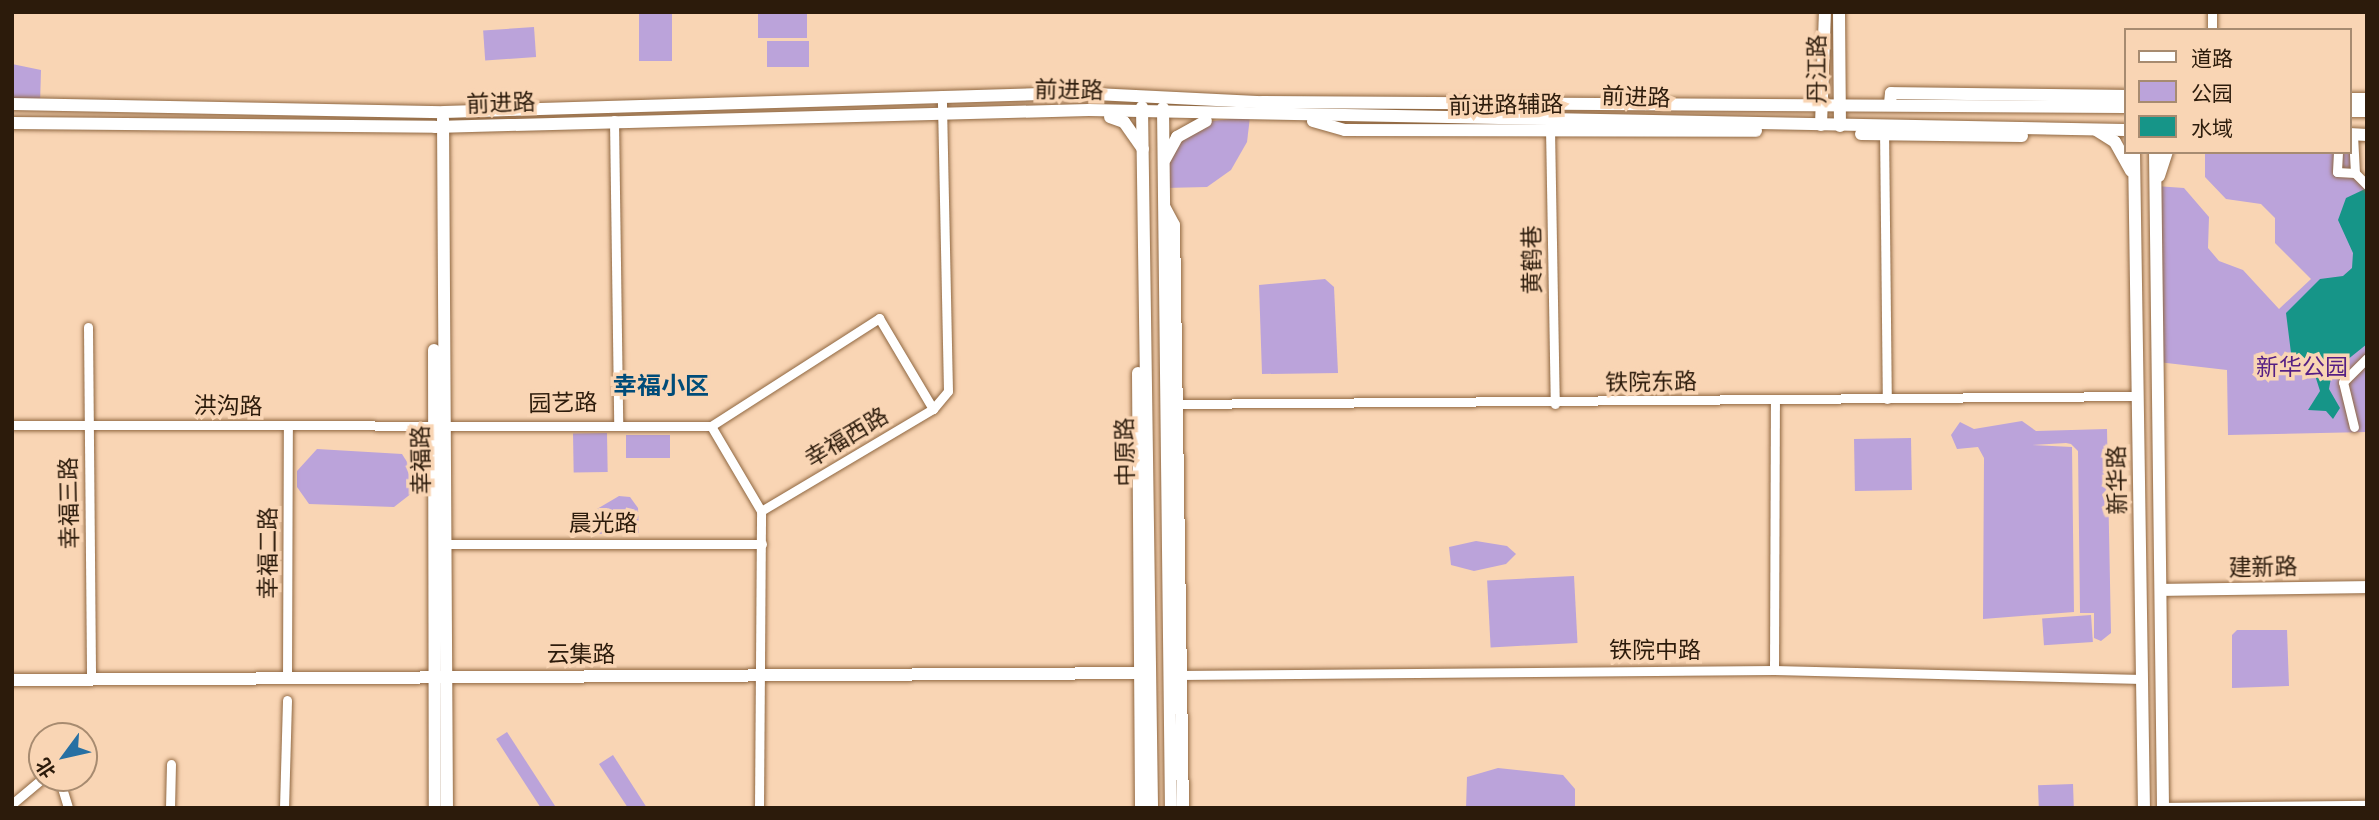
<!DOCTYPE html>
<meta charset="utf-8">
<style>
body{margin:0}
#map{position:relative;width:2379px;height:820px;overflow:hidden;background:#f9d5b4;font-family:"Sofia Sans Condensed","Noto Sans SC",sans-serif}
div>[style]{position:absolute}
[style*='--x']{left:calc(var(--x)*1px);top:calc(var(--y)*1px);width:calc(var(--w)*1px);rotate:calc(var(--a)*1deg)}
.green>*{inset:0;background:#bba3da;transform-origin:0 0}
.water>*{inset:0;background:#169588}
.roads{filter:drop-shadow(0 0 2px #8f6741) drop-shadow(0 0 2px #8f6741)}
.street>*{height:9px;margin:-4.5px;padding:0 4.5px;transform-origin:4.5px;border-radius:4.5px;background:#fff}
.secondary>*{height:12px;margin:-6px;padding:0 6px;transform-origin:6px;border-radius:6px;background:#fff}
span{translate:-50% -50%;white-space:nowrap;text-align:center;line-height:1.15;-webkit-text-stroke:7px #f9d5b4;paint-order:stroke}
.street-label{font-size:23px;color:#2c1b0b}
.park-label{font-size:23px;color:#551f84}
.neighbourhood-label{font-size:24px;color:#004c79;font-weight:700}
.frame{position:absolute;inset:0;border:14px solid #2c1b0b;pointer-events:none}
.legend{position:absolute;left:2124px;top:28px;width:228px;height:126px;box-sizing:border-box;background:#f9d5b4;border:2px solid #a78b70;margin:0;padding:9px 12px;list-style:none;font-size:21px;color:#2c1b0b}
.legend li{display:flex;align-items:center;gap:14px;height:35px}
.legend b{width:35px;border:2px solid #a78b70}
.north{position:absolute;left:28px;top:722px;width:70px;height:70px;box-sizing:border-box;background:#f9d5b4;border:2px solid #a78b70;border-radius:50%;rotate:237deg;font-size:19px;font-weight:700;line-height:28px;text-align:center;color:#2c1b0b}
.north::after{content:'';display:block;margin:auto;width:24px;height:32px;background:#2770a3;clip-path:polygon(50% 0,100% 100%,50% 72%,0 100%)}
</style>
<div id="map">
<div class="green">
<div style="left:639px;top:12px;width:33px;height:49px"></div>
<div style="left:758px;top:12px;width:49px;height:26px"></div>
<div style="left:534px;top:27px;width:30px;height:51px;rotate:86deg"></div>
<div style="left:767px;top:41px;width:42px;height:26px"></div>
<div style="clip-path:polygon(12px 64px,41px 70px,40px 105px,12px 104px)"></div>
<div style="clip-path:polygon(1250px 117px,1247px 142px,1231px 170px,1207px 187px,1164px 188px,1164px 162px,1193px 123px)"></div>
<div style="clip-path:polygon(2349px 134px,2357px 134px,2360px 173px,2367px 182px,2367px 432px,2228px 435px,2227px 370px,2158px 362px,2156px 186px,2184px 188px,2209px 217px,2208px 248px,2219px 261px,2243px 270px,2279px 309px,2311px 279px,2275px 243px,2275px 218px,2261px 204px,2226px 199px,2205px 177px,2205px 152px,2349px 152px)"></div>
<div style="clip-path:polygon(1325px 279px,1334px 287px,1338px 373px,1262px 374px,1259px 285px)"></div>
<div style="clip-path:polygon(2022px 421px,2036px 431px,2107px 429px,2111px 633px,2101px 641px,2094px 638px,2094px 613px,2080px 613px,2078px 451px,2071px 444px,2066px 443px,2032px 445px,2072px 447px,2074px 612px,1983px 619px,1984px 458px,1978px 447px,1957px 449px,1951px 435px,1960px 422px,1974px 429px)"></div>
<div style="left:607px;top:433px;width:39px;height:34px;rotate:89deg"></div>
<div style="left:670px;top:435px;width:23px;height:44px;rotate:90deg"></div>
<div style="left:1911px;top:438px;width:52px;height:57px;rotate:89deg"></div>
<div style="clip-path:polygon(317px 449px,402px 454px,414px 473px,412px 493px,394px 507px,309px 504px,297px 487px,297px 471px)"></div>
<div style="clip-path:polygon(619px 496px,630px 497px,638px 508px,639px 533px,592px 534px,597px 509px)"></div>
<div style="clip-path:polygon(1476px 541px,1507px 546px,1516px 554px,1506px 564px,1474px 571px,1451px 565px,1449px 547px)"></div>
<div style="left:1574px;top:576px;width:67px;height:87px;rotate:87deg"></div>
<div style="left:2091px;top:615px;width:27px;height:49px;rotate:86deg"></div>
<div style="clip-path:polygon(2237px 630px,2287px 630px,2289px 686px,2232px 688px,2232px 635px)"></div>
<div style="left:507px;top:732px;width:90px;height:13px;rotate:57deg"></div>
<div style="clip-path:polygon(613px 755px,647px 808px,628px 808px,599px 764px)"></div>
<div style="clip-path:polygon(1498px 768px,1563px 775px,1575px 789px,1575px 808px,1466px 808px,1467px 777px)"></div>
<div style="left:2073px;top:784px;width:24px;height:35px;rotate:88deg"></div>
</div>
<div class="water">
<div style="clip-path:polygon(2365px 189px,2367px 344px,2332px 372px,2329px 389px,2340px 408px,2333px 419px,2326px 411px,2308px 410px,2320px 391px,2314px 372px,2292px 361px,2286px 313px,2320px 279px,2343px 276px,2352px 268px,2353px 253px,2338px 220px,2346px 198px)"></div>
</div>
<div class="roads">
<div class="street">
<div style="--x:2212;--y:12;--w:18;--a:90"></div>
<div style="--x:614;--y:120;--w:302;--a:89.2"></div>
<div style="--x:1550;--y:128;--w:276;--a:89"></div>
<div style="--x:1884;--y:128;--w:271;--a:89.4"></div>
<div style="--x:2338;--y:152;--w:20;--a:93"></div>
<div style="--x:2337;--y:172;--w:18;--a:3"></div>
<div style="--x:2355;--y:173;--w:39;--a:-93"></div>
<div style="--x:2355;--y:173;--w:17;--a:45"></div>
<div style="--x:88;--y:327;--w:351;--a:89.5"></div>
<div style="--x:1171;--y:404;--w:967;--a:-0.47"></div>
<div style="--x:12;--y:425;--w:699;--a:0.08"></div>
<div style="--x:711;--y:426;--w:99;--a:59.5"></div>
<div style="--x:711;--y:426;--w:200;--a:-32.7"></div>
<div style="--x:879;--y:318;--w:106;--a:59.3"></div>
<div style="--x:2354;--y:427;--w:46;--a:-103.7"></div>
<div style="--x:2343;--y:382;--w:34;--a:-45"></div>
<div style="--x:444;--y:544;--w:318;--a:0"></div>
<div style="--x:1774;--y:670;--w:269;--a:-89.8"></div>
<div style="--x:1178;--y:675;--w:596;--a:-0.48"></div>
<div style="--x:1774;--y:670;--w:368;--a:1.4"></div>
<div style="--x:287;--y:679;--w:251;--a:-89.8"></div>
<div style="--x:59;--y:778;--w:31;--a:73"></div>
<div style="--x:12;--y:804;--w:40;--a:-40"></div>
<div style="--x:2163;--y:807;--w:204;--a:-0.6"></div>
<div style="--x:170;--y:808;--w:44;--a:-88.7"></div>
<div style="--x:284;--y:808;--w:108;--a:-88.4"></div>
<div style="--x:759;--y:808;--w:297;--a:-89.6"></div>
<div style="--x:761;--y:511;--w:200;--a:-30.7"></div>
<div style="--x:933;--y:409;--w:23;--a:-50"></div>
<div style="--x:948;--y:391;--w:296;--a:-91.2"></div>
</div>
<div class="secondary">
<div style="--x:1839;--y:12;--w:114;--a:89.5"></div>
<div style="--x:2349;--y:99;--w:18;--a:0"></div>
<div style="--x:1890;--y:103;--w:10;--a:-84"></div>
<div style="--x:1891;--y:93;--w:234;--a:0.7"></div>
<div style="--x:12;--y:104;--w:432;--a:1.1"></div>
<div style="--x:444;--y:112;--w:631;--a:-1.72"></div>
<div style="--x:1075;--y:93;--w:187;--a:2.8"></div>
<div style="--x:1262;--y:102;--w:863;--a:0.33"></div>
<div style="--x:1142;--y:107;--w:701;--a:89.18"></div>
<div style="--x:1163;--y:108;--w:700;--a:89.35"></div>
<div style="--x:2349;--y:111;--w:18;--a:0"></div>
<div style="--x:1110;--y:117;--w:15;--a:20"></div>
<div style="--x:1124;--y:122;--w:33;--a:55"></div>
<div style="--x:443;--y:119;--w:689;--a:89.67"></div>
<div style="--x:1313;--y:121;--w:33;--a:16"></div>
<div style="--x:1345;--y:130;--w:411;--a:0.1"></div>
<div style="--x:12;--y:123;--w:423;--a:0.5"></div>
<div style="--x:435;--y:127;--w:654;--a:-1.49"></div>
<div style="--x:1089;--y:110;--w:1036;--a:1.11"></div>
<div style="--x:1821;--y:125;--w:113;--a:-88"></div>
<div style="--x:2096;--y:130;--w:22;--a:32"></div>
<div style="--x:2115;--y:142;--w:33;--a:61"></div>
<div style="--x:1861;--y:134;--w:161;--a:0.7"></div>
<div style="--x:2349;--y:134;--w:18;--a:3"></div>
<div style="--x:2134;--y:152;--w:656;--a:89.13"></div>
<div style="--x:2155;--y:152;--w:656;--a:89.3"></div>
<div style="--x:1165;--y:159;--w:25;--a:-61"></div>
<div style="--x:1177;--y:137;--w:33;--a:-29"></div>
<div style="--x:2159;--y:176;--w:25;--a:-72"></div>
<div style="--x:1165;--y:208;--w:19;--a:62"></div>
<div style="--x:1174;--y:225;--w:583;--a:89.12"></div>
<div style="--x:434;--y:350;--w:458;--a:89.9"></div>
<div style="--x:1138;--y:373;--w:435;--a:89.6"></div>
<div style="--x:2161;--y:590;--w:206;--a:-0.8"></div>
<div style="--x:12;--y:680;--w:1138;--a:-0.35"></div>
</div>
</div>
<div class="street-label">
<span style="left:1818px;top:69px;rotate:-90deg">丹江路</span>
<span style="left:1069px;top:91px;rotate:1deg">前进路</span>
<span style="left:1636px;top:98px;rotate:2deg">前进路</span>
<span style="left:501px;top:104px;rotate:-2deg">前进路</span>
<span style="left:1506px;top:106px;rotate:-1deg">前进路辅路</span>
<span style="left:1533px;top:260px;rotate:-91deg">黄鹤巷</span>
<span style="left:1651px;top:383px;rotate:-1deg">铁院东路</span>
<span style="left:563px;top:404px;rotate:-1deg">园艺路</span>
<span style="left:228px;top:407px;rotate:1deg">洪沟路</span>
<span style="left:847px;top:438px;rotate:-31deg">幸福西路</span>
<span style="left:1126px;top:452px;rotate:-91deg">中原路</span>
<span style="left:422px;top:460px;rotate:-91deg">幸福路</span>
<span style="left:2118px;top:480px;rotate:-91deg">新华路</span>
<span style="left:70px;top:503px;rotate:-91deg">幸福三路</span>
<span style="left:603px;top:524px">晨光路</span>
<span style="left:269px;top:553px;rotate:-90deg">幸福二路</span>
<span style="left:2263px;top:568px;rotate:-1deg">建新路</span>
<span style="left:1655px;top:651px">铁院中路</span>
<span style="left:581px;top:655px">云集路</span>
</div>
<div class="park-label">
<span style="left:2302px;top:368px">新华公园</span>
</div>
<div class="neighbourhood-label">
<span style="left:661px;top:387px">幸福小区</span>
</div>
<div class="frame"></div>
<ul class="legend">
<li><b style="height:9px;background:#fff"></b>道路</li>
<li><b style="height:19px;background:#bba3da"></b>公园</li>
<li><b style="height:19px;background:#169588"></b>水域</li>
</ul>
<div class="north">北</div>
</div>
